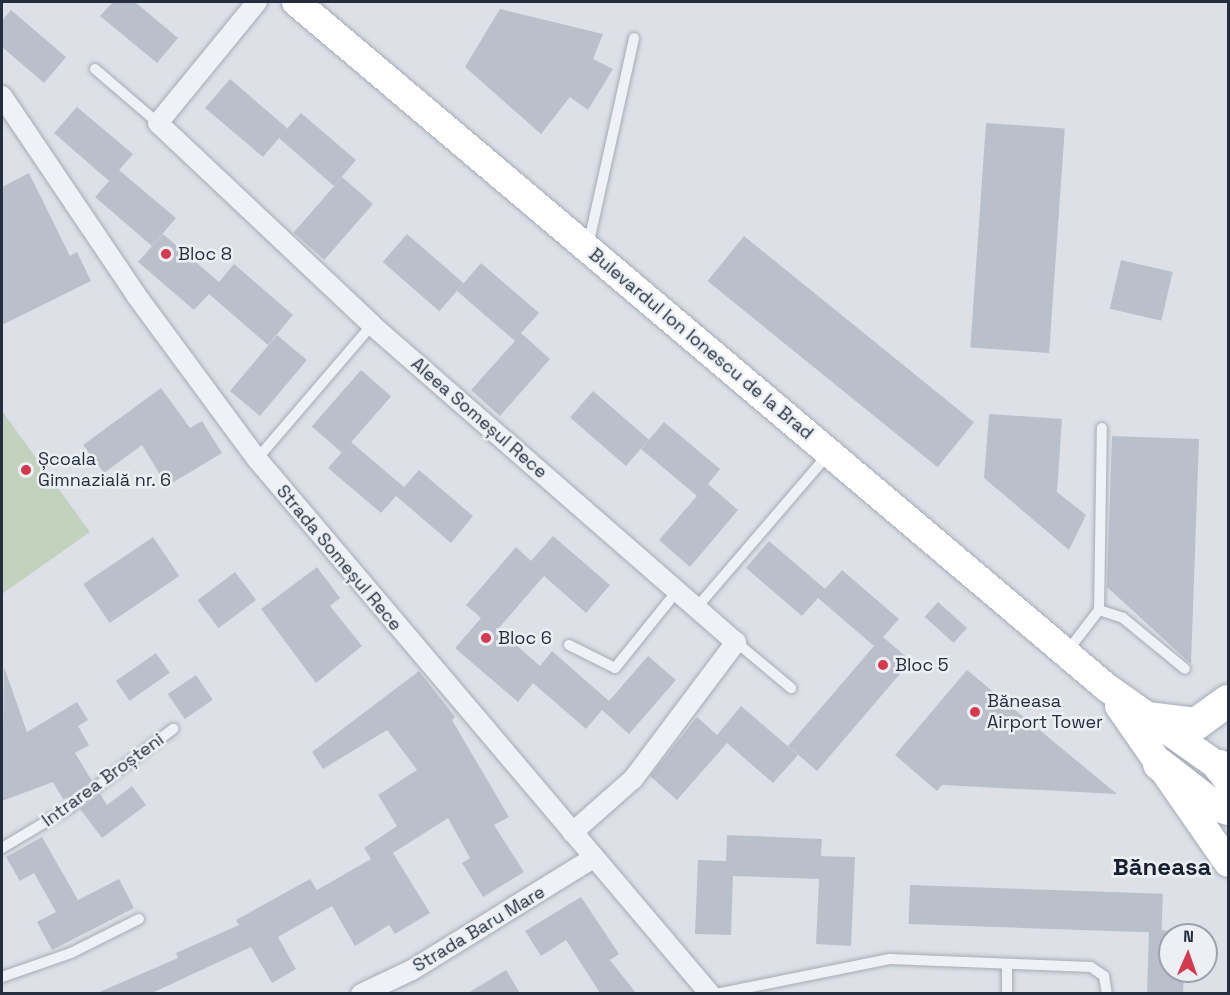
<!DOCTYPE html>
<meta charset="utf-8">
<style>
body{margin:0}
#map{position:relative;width:1230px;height:995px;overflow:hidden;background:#dde1e7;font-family:"Space Grotesk",sans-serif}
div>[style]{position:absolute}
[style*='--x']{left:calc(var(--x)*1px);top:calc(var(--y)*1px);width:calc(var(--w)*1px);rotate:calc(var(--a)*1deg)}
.green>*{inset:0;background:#c2d2bd}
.building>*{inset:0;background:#bac0ca;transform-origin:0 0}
.roads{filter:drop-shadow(0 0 2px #a6abb5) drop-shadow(0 0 2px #a6abb5)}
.lane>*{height:10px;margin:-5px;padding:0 5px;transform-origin:5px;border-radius:5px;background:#eff1f6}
.street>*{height:20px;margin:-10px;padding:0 10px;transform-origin:10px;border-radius:10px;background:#eff1f6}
.secondary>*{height:28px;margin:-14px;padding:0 14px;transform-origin:14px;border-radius:14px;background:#fff}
.primary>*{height:32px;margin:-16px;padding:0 16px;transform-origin:16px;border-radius:16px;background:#fff}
.dots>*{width:16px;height:16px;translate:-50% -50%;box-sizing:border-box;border:3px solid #ecf0f5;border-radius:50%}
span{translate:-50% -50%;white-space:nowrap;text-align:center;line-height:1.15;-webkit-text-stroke:5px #ecf0f5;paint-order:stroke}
.poi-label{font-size:18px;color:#252e3f}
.left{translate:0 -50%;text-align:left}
.street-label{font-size:18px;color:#252e3f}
.district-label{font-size:24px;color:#181f2f;font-weight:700}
.frame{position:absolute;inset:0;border:3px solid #252e3f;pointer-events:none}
.north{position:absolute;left:1158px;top:923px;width:60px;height:60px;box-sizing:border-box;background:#ecf0f5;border:2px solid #9ca2ac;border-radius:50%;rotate:2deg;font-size:16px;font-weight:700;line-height:24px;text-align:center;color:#252e3f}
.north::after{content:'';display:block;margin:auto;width:21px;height:27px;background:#d5394e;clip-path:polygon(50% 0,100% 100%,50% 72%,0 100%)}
</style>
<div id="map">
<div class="green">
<div style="clip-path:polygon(2px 411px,90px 532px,2px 594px)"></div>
</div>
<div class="building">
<div style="clip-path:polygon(113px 2px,135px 2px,178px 38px,157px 63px,100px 16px)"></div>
<div style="clip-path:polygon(500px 9px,603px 34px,593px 59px,613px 69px,588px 110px,570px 97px,541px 134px,465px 67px)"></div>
<div style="clip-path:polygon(11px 10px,66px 57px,44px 83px,2px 47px,2px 21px)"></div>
<div style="clip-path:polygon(230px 79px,287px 128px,282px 134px,301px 113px,356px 160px,334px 186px,279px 138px,263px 157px,205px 108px)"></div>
<div style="clip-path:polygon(77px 107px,133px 154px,119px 170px,176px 218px,152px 246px,95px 197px,109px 181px,54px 133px)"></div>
<div style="left:986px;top:123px;width:79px;height:225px;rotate:4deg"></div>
<div style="clip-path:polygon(29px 173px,70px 256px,77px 252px,91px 281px,2px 325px,2px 187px)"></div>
<div style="left:342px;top:177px;width:41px;height:74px;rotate:41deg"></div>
<div style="clip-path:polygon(163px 234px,219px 282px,234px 264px,293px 315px,268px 345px,209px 294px,194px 310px,138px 262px)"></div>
<div style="left:407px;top:234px;width:75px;height:37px;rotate:41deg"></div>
<div style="left:744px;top:236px;width:296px;height:58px;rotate:39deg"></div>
<div style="left:1121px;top:260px;width:53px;height:50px;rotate:13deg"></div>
<div style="clip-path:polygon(481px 263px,539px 313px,521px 333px,550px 359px,500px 416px,471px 390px,515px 341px,457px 291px)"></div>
<div style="left:277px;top:335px;width:39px;height:73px;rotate:40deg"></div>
<div style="left:361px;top:370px;width:40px;height:75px;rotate:41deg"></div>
<div style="clip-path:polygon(161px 388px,190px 428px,202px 421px,222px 453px,167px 486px,142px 445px,104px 473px,83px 445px)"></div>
<div style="left:593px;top:391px;width:74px;height:35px;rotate:41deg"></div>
<div style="clip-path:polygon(989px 414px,1062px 419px,1057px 492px,1086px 515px,1069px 550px,984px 478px)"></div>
<div style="clip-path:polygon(664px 422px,720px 469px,708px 484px,738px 510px,690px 567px,659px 540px,697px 496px,641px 449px)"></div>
<div style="clip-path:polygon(1112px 436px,1199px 439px,1191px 664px,1107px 587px)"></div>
<div style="clip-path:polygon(351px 442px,404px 487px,419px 470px,473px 516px,451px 543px,396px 496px,381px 513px,328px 468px)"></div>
<div style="clip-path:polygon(553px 536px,610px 585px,586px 613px,544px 576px,498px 629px,540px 666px,552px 651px,609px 701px,648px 656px,676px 680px,629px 734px,602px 710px,586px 729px,533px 683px,518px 702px,455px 648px,481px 618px,466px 605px,516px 547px,531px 561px)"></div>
<div style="left:153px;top:537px;width:47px;height:84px;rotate:56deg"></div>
<div style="clip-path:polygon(769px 541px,825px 589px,842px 570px,899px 619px,883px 637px,911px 661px,817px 771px,788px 746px,874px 646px,818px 598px,802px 616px,746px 568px)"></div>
<div style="clip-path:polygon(317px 567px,340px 598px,330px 606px,362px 646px,316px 683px,261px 609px)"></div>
<div style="left:235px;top:572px;width:35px;height:47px;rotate:53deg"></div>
<div style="left:938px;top:602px;width:39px;height:20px;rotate:42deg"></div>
<div style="left:156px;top:653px;width:24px;height:49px;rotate:55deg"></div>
<div style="clip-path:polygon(4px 667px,27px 732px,77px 702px,88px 720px,78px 726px,89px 745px,75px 753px,92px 781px,71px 797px,63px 799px,53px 782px,2px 801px)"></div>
<div style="clip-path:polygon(967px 670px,1117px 794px,942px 785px,937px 791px,895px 755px)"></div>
<div style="clip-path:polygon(419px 671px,455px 717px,452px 720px,509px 817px,494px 825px,524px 872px,483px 897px,462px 863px,470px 858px,448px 818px,393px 853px,430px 913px,395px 934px,389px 925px,355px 946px,332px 906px,278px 937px,296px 969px,272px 983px,251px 947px,152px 993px,97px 993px,178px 958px,176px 953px,239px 925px,236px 920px,310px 879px,317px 890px,371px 859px,364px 848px,397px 826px,378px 795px,417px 770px,387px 730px,323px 769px,312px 752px)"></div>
<div style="left:196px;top:675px;width:30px;height:34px;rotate:56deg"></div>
<div style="clip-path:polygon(741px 706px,798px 755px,773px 783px,727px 743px,677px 800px,650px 776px,697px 717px,717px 735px)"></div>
<div style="clip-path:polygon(132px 786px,146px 805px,102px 838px,80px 809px,100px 794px,107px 805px)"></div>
<div style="clip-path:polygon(727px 835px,822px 839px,821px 856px,855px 857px,851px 946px,816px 944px,819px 879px,733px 876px,731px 935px,695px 934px,698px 860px,726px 861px)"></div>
<div style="clip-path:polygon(42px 837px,78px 900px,119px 879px,134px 908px,52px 950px,37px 922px,56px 912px,34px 873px,20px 881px,6px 857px)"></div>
<div style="left:910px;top:885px;width:253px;height:39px;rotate:2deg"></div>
<div style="clip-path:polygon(581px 897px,619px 954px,610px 960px,636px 993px,600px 993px,566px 940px,541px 956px,525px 931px)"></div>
<div style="clip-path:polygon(1149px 930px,1185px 931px,1170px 935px,1170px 971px,1184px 971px,1183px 993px,1147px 993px)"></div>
<div style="clip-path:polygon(506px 970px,520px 993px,468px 993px)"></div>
</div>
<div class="roads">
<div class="lane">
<div style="--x:95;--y:69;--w:83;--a:40.6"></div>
<div style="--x:588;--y:246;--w:213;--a:-77.5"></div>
<div style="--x:257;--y:459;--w:177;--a:-49.4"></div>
<div style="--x:698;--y:606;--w:201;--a:-49.4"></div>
<div style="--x:1099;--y:610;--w:182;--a:-89.1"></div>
<div style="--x:736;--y:642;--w:72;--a:39.9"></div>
<div style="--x:569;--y:645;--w:51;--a:26.6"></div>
<div style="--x:615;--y:668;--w:100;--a:-51.1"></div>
<div style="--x:1066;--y:653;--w:54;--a:-52.5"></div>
<div style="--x:1099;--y:610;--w:25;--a:18"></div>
<div style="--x:1123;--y:618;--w:80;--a:39.4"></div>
<div style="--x:2;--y:848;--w:78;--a:-30.8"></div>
<div style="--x:69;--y:808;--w:131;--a:-37.2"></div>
<div style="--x:2;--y:977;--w:73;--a:-19.2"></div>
<div style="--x:71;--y:953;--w:76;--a:-26.6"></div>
<div style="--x:716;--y:994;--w:177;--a:-11.4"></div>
<div style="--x:890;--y:959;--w:201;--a:2.3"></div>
<div style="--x:1091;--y:967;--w:16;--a:35"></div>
<div style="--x:1104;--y:976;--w:18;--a:81"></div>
<div style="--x:1007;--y:994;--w:30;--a:-90"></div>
</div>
<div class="street">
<div style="--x:257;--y:2;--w:156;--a:129.3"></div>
<div style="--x:158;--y:123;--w:294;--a:43.3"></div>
<div style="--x:372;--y:325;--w:483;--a:41.1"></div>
<div style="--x:736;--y:642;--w:171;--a:126.9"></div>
<div style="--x:633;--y:779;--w:81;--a:138.5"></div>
<div style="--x:2;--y:96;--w:240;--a:56"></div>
<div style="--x:136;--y:295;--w:204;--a:53.6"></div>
<div style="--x:257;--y:459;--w:701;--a:49.74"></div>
<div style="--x:361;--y:994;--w:56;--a:-25.2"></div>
<div style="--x:412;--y:970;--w:213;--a:-31.7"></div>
</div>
<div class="secondary">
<div style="--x:296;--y:2;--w:1061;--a:40.22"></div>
<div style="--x:1106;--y:687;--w:149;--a:35.2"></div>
<div style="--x:1119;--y:706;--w:191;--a:55.2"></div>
</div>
<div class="primary">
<div style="--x:1147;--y:718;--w:49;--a:7"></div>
<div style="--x:1196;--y:724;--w:39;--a:-36"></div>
<div style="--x:1159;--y:764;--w:62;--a:37.8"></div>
<div style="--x:1208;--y:802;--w:21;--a:19"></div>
<div style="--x:1219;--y:766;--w:14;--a:51"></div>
</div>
</div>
<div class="dots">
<div style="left:166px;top:254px;background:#d5394e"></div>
<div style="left:26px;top:470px;background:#d5394e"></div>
<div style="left:486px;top:638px;background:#d5394e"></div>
<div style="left:883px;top:665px;background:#d5394e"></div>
<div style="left:975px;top:712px;background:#d5394e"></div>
</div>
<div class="poi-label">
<span class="left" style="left:178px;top:254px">Bloc 8</span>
<span class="left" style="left:38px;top:470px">Școala<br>Gimnazială nr. 6</span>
<span class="left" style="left:498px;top:638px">Bloc 6</span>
<span class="left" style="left:895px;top:665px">Bloc 5</span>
<span class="left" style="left:987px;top:712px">Băneasa<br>Airport Tower</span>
</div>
<div class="street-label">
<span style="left:701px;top:344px;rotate:40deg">Bulevardul Ion Ionescu de la Brad</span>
<span style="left:479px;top:418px;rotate:41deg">Aleea Someșul Rece</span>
<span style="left:339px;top:558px;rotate:50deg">Strada Someșul Rece</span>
<span style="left:103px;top:780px;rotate:-36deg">Intrarea Broșteni</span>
<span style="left:479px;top:929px;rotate:-31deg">Strada Baru Mare</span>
</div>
<div class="district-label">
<span style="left:1162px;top:867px">Băneasa</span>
</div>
<div class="frame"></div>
<div class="north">N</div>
</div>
